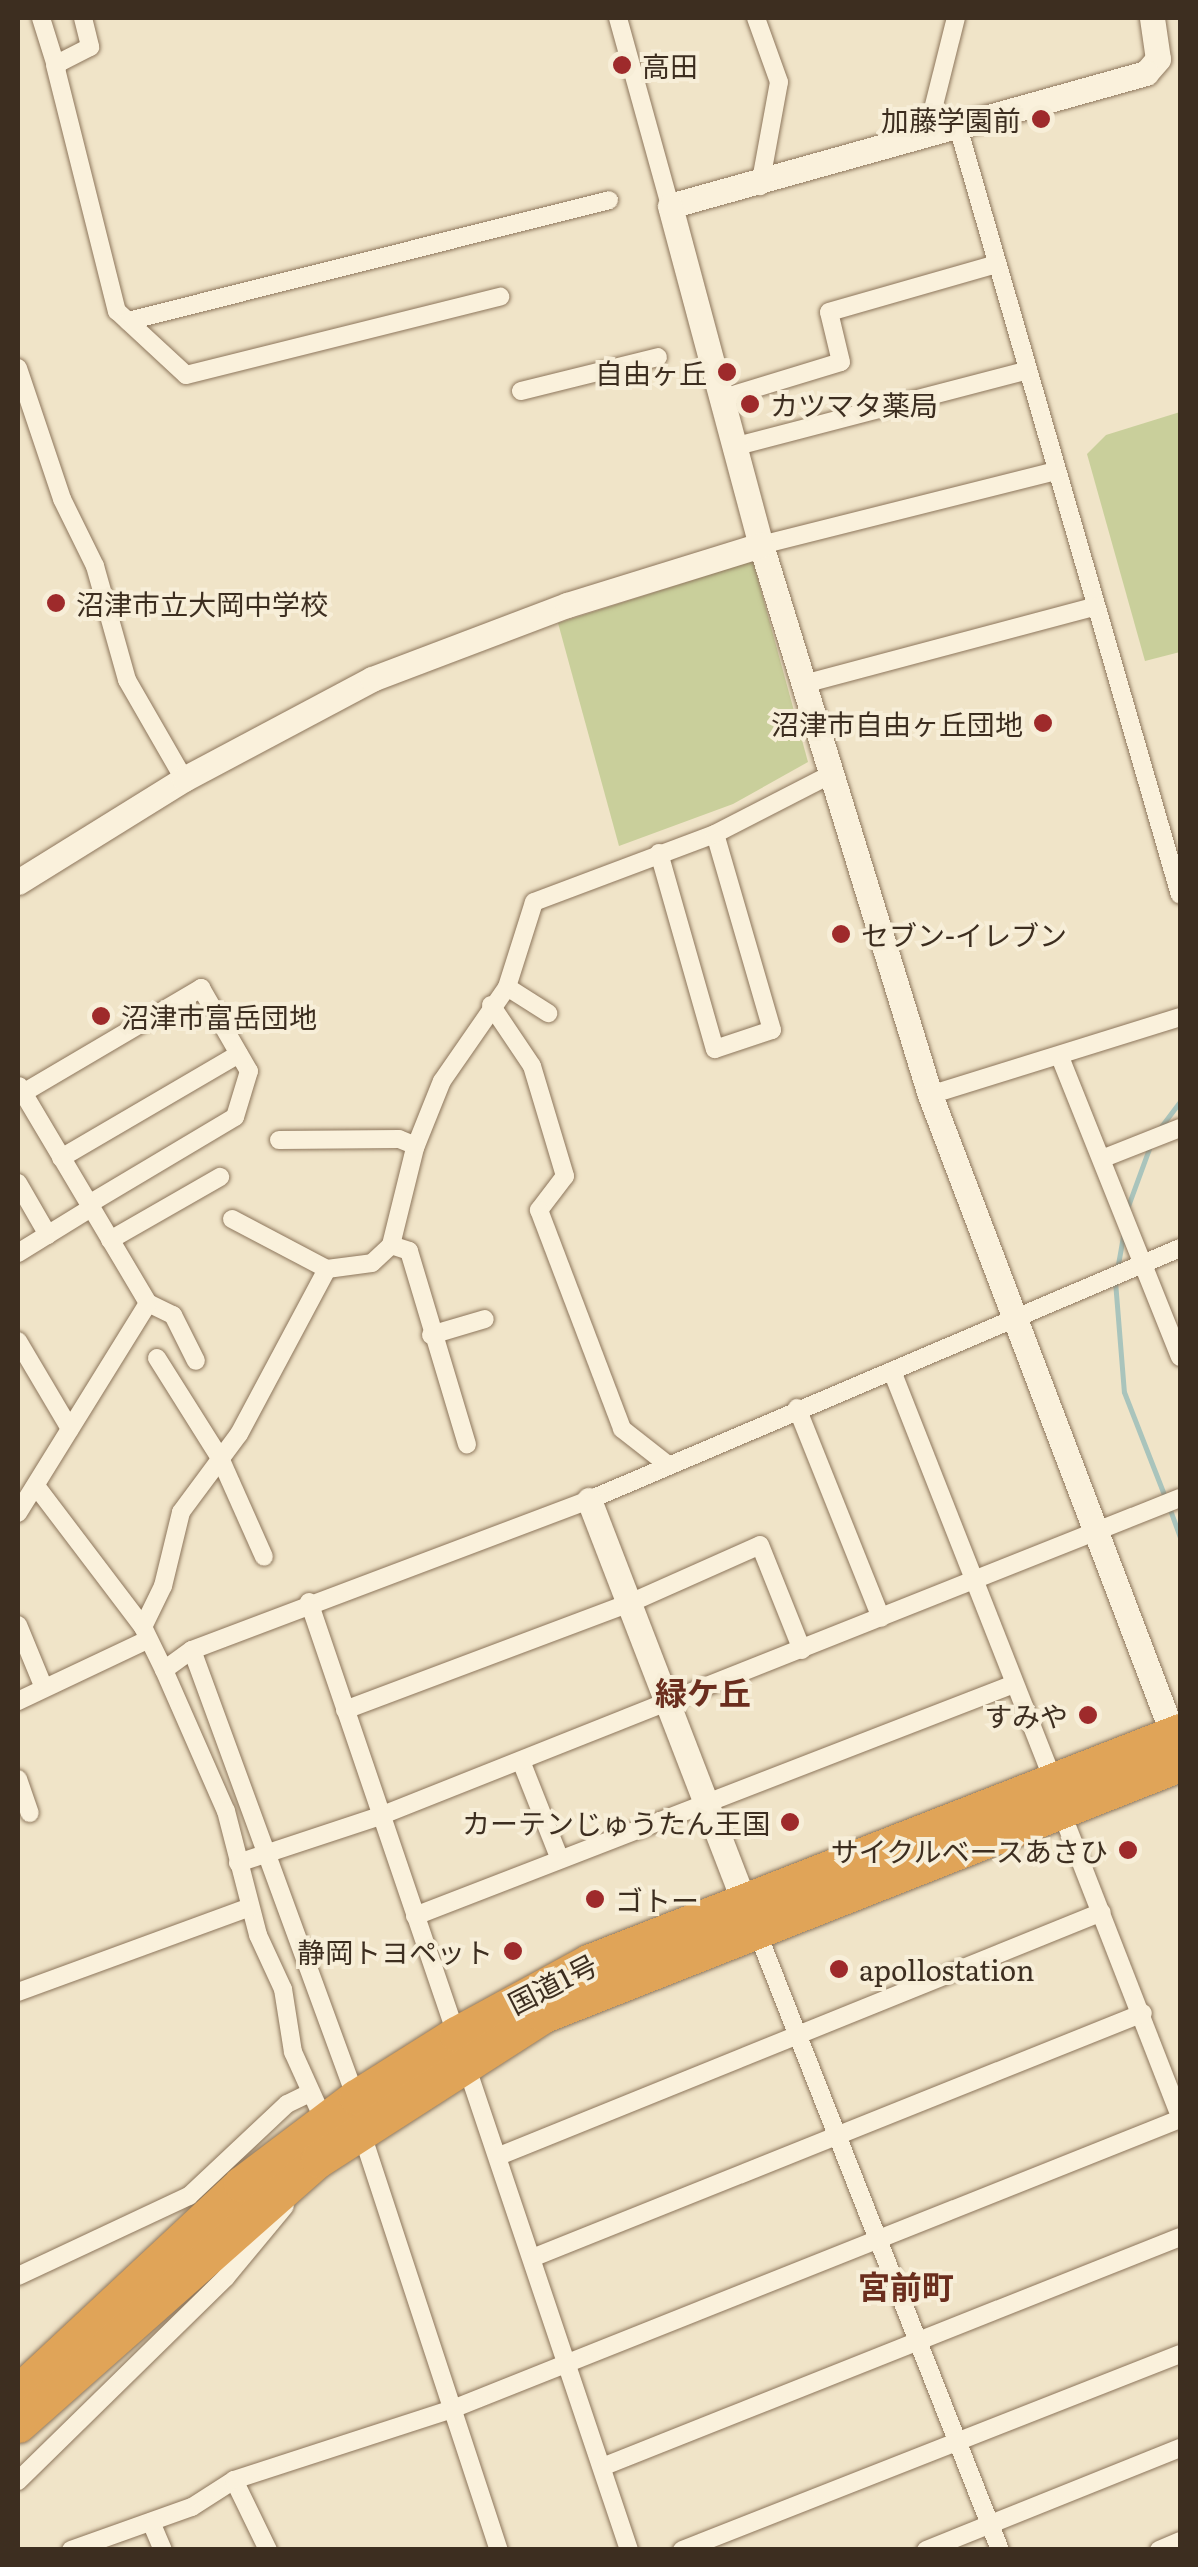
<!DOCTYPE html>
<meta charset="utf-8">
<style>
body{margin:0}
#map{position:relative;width:1198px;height:2567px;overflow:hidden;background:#f0e4c8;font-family:Literata,"Noto Sans JP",serif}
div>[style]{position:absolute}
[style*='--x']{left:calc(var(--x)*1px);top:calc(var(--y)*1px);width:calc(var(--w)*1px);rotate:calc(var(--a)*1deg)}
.green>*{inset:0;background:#c9cf9b}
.stream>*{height:5px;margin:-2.5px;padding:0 2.5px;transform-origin:2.5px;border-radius:2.5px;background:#a9c4bc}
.roads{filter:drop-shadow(0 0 2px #8d765c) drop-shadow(0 0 2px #8d765c)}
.street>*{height:18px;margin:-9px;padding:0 9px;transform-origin:9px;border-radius:9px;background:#faf1dc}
.secondary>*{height:25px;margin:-12.5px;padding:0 12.5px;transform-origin:12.5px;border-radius:12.5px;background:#faf1dc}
.highway>*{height:35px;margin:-17.5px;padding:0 17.5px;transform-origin:17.5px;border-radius:17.5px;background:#e0a458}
.dots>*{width:28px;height:28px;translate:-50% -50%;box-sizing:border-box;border:5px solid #f7eed8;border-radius:50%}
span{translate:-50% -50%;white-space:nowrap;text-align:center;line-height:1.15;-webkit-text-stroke:8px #f7eed8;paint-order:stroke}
.poi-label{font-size:28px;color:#3d2e20}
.left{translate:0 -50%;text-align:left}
.right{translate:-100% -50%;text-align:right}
.street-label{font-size:28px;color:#3d2e20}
.quarter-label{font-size:32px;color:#6b2e1e;font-weight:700}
.frame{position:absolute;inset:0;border:20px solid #3d2e20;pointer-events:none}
</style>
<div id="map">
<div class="green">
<div style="clip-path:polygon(1180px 412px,1180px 652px,1145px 661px,1087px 454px,1106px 435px)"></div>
<div style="clip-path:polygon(753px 561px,808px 762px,733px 804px,619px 846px,558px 623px)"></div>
</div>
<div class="stream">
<div style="--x:1157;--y:1132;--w:39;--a:-53"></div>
<div style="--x:1128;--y:1206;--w:64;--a:-69.9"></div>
<div style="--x:1117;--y:1270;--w:39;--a:-80"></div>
<div style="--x:1115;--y:1281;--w:111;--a:85.4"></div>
<div style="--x:1124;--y:1392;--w:113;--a:68.7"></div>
<div style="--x:1169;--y:1507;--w:32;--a:70"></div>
</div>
<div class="roads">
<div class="street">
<div style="--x:41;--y:18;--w:53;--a:72.6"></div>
<div style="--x:83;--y:18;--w:30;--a:76"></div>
<div style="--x:90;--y:47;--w:39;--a:153"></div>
<div style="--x:55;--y:65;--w:254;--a:75.9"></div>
<div style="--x:117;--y:311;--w:94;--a:42.8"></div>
<div style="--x:186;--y:375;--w:324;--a:-14"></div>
<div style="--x:618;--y:18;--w:195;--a:74.5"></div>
<div style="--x:756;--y:18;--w:68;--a:70.2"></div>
<div style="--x:779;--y:82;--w:106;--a:100.4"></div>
<div style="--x:958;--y:127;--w:799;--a:73.88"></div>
<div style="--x:926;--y:137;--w:123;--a:-75.9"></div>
<div style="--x:128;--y:321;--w:496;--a:-14.1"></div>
<div style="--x:18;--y:368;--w:138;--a:71.4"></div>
<div style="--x:62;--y:499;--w:75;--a:63.8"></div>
<div style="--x:95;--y:566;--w:118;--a:74.3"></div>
<div style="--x:127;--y:680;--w:114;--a:60.1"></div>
<div style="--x:521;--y:391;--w:141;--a:-13.9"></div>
<div style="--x:723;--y:398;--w:123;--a:-17"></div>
<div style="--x:841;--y:362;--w:51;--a:-103.5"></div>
<div style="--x:829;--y:312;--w:174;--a:-16"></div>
<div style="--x:737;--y:446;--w:298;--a:-14.6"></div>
<div style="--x:761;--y:545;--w:303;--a:-14.1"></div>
<div style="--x:804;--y:684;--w:300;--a:-14.9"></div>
<div style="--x:659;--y:853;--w:204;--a:74.1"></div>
<div style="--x:715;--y:1049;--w:60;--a:-18.4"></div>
<div style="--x:772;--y:1030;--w:204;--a:-106.2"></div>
<div style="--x:507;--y:987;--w:49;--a:32.4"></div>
<div style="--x:491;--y:1005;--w:73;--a:56.1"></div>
<div style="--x:532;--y:1066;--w:115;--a:73.3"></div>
<div style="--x:565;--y:1176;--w:43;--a:127.4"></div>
<div style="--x:539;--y:1210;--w:234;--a:69.2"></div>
<div style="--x:622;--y:1429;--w:58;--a:38"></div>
<div style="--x:1060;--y:1057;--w:323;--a:68.2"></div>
<div style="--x:23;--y:1093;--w:207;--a:-30.5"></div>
<div style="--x:201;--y:988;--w:96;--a:60"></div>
<div style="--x:249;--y:1071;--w:48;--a:106.9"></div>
<div style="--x:235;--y:1117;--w:170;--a:149.2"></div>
<div style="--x:930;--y:1095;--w:262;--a:-17.3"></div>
<div style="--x:279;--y:1140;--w:120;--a:-0.5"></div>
<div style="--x:399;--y:1139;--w:18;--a:22"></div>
<div style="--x:61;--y:1158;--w:206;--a:-30.3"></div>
<div style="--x:1104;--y:1158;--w:82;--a:-21.5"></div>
<div style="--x:18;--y:1183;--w:60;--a:60"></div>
<div style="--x:232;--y:1219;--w:107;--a:27.8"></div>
<div style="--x:110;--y:1240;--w:127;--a:-29.8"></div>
<div style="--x:391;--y:1245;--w:19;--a:18"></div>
<div style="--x:409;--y:1251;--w:202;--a:73.3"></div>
<div style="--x:18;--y:1253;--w:86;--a:-31.7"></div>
<div style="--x:148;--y:1303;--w:28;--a:26"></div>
<div style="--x:173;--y:1315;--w:51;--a:63.4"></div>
<div style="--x:431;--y:1335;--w:56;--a:-16.5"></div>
<div style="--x:18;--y:1341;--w:102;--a:59.4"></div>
<div style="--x:157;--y:1358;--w:118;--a:57.8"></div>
<div style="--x:220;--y:1458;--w:108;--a:66"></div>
<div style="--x:892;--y:1371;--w:440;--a:68.5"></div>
<div style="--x:797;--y:1408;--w:226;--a:68.2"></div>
<div style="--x:36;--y:1486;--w:177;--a:52.8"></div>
<div style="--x:143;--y:1627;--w:48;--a:64"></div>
<div style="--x:164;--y:1670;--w:154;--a:66.3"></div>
<div style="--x:226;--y:1811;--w:128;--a:75.5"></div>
<div style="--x:258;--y:1935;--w:60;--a:65.2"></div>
<div style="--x:283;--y:1989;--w:64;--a:81"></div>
<div style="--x:293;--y:2052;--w:78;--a:65.7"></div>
<div style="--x:18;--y:1513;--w:247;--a:-58.2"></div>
<div style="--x:148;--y:1303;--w:252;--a:-120.7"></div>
<div style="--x:309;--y:1602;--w:456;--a:71.2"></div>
<div style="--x:18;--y:1625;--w:68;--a:67.6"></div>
<div style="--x:143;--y:1627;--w:46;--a:-64"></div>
<div style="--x:163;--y:1586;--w:76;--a:-76.3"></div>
<div style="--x:181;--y:1512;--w:97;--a:-53.4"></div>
<div style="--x:239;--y:1434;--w:187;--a:-61.9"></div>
<div style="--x:327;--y:1269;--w:45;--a:-7.6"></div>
<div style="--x:372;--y:1263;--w:26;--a:-43"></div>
<div style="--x:391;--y:1245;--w:100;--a:-76.1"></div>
<div style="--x:415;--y:1148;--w:72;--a:-68.1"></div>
<div style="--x:442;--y:1081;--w:114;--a:-55.3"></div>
<div style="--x:507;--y:987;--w:89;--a:-72.4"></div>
<div style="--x:534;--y:902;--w:193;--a:-20.6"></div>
<div style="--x:715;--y:834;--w:127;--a:-27.2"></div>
<div style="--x:192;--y:1650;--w:476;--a:69.9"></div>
<div style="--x:164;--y:1670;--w:34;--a:-36"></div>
<div style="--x:192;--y:1650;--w:424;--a:-20.7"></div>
<div style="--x:589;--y:1500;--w:642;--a:-23.09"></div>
<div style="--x:18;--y:1701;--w:143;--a:-25.3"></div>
<div style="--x:345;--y:1710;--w:304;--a:-20.6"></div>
<div style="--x:630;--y:1603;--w:142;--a:-24"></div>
<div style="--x:760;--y:1545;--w:113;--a:68.2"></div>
<div style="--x:521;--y:1761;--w:103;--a:68.4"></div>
<div style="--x:18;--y:1779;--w:36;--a:71"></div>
<div style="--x:1061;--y:1811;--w:327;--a:68.7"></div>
<div style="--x:238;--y:1863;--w:150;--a:-18.3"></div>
<div style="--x:380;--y:1816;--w:861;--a:-21.68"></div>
<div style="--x:415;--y:1916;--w:642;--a:-21.17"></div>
<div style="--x:756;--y:1929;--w:667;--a:68.55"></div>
<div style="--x:18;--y:1992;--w:247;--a:-20.1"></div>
<div style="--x:465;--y:2062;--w:515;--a:71.42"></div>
<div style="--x:360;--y:2128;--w:444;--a:71.8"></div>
<div style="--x:499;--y:2156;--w:650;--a:-22.03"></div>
<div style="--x:532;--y:2258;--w:658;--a:-21.85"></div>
<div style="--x:18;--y:2276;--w:189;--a:-25.1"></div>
<div style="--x:189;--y:2196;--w:134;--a:-43.2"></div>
<div style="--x:287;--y:2104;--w:25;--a:-26"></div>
<div style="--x:602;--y:2467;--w:622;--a:-21.7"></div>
<div style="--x:234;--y:2480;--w:78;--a:64.1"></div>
<div style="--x:18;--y:2481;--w:291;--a:-44.4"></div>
<div style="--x:226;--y:2277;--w:92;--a:-50.3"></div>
<div style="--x:151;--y:2522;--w:30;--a:67"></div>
<div style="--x:71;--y:2550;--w:128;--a:-19.6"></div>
<div style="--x:192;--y:2507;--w:50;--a:-32.7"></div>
<div style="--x:234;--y:2480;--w:232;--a:-18"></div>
<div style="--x:455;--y:2408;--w:780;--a:-21.73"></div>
<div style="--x:682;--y:2550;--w:535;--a:-21.48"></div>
<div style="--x:926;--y:2550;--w:274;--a:-21.9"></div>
<div style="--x:1159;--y:2550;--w:23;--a:-23"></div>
</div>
<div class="secondary">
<div style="--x:1152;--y:18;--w:41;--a:81.7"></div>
<div style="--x:1158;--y:59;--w:18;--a:131"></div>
<div style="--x:1146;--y:73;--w:494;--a:164.4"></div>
<div style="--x:670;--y:206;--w:351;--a:75"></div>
<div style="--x:761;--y:545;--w:575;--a:72.92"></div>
<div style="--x:930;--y:1095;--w:699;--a:69.2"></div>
<div style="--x:18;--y:882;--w:195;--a:-31.8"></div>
<div style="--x:184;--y:779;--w:213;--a:-28"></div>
<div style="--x:372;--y:679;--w:209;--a:-20.8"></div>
<div style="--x:567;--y:605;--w:203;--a:-17.2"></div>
<div style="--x:589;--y:1500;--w:445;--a:68.9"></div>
</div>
<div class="highway">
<div style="--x:18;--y:2392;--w:305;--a:-43"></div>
<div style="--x:241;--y:2184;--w:144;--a:-37.1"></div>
<div style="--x:356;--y:2097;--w:118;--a:-32.2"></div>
<div style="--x:456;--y:2034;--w:150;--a:-28.6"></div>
<div style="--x:588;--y:1962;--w:635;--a:-21.32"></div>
<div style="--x:18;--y:2425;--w:400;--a:-41.5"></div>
<div style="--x:318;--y:2160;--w:269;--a:-32.7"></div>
<div style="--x:544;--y:2015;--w:684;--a:-21.54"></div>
</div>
</div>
<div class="dots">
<div style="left:622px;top:65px;background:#9e2a2b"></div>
<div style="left:1041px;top:119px;background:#9e2a2b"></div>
<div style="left:727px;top:372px;background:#9e2a2b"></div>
<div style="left:750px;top:404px;background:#9e2a2b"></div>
<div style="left:56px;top:603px;background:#9e2a2b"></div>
<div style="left:1043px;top:723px;background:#9e2a2b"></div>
<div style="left:841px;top:934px;background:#9e2a2b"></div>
<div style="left:101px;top:1016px;background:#9e2a2b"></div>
<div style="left:1088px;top:1715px;background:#9e2a2b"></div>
<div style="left:790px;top:1822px;background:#9e2a2b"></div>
<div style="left:1128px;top:1850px;background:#9e2a2b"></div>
<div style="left:595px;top:1899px;background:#9e2a2b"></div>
<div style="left:513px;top:1951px;background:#9e2a2b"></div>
<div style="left:839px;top:1969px;background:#9e2a2b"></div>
</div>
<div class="poi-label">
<span class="left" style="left:642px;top:65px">高田</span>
<span class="right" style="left:1021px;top:119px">加藤学園前</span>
<span class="right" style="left:707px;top:372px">自由ヶ丘</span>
<span class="left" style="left:770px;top:404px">カツマタ薬局</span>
<span class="left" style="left:76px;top:603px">沼津市立大岡中学校</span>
<span class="right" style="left:1023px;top:723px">沼津市自由ヶ丘団地</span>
<span class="left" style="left:861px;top:934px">セブン-イレブン</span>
<span class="left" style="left:121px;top:1016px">沼津市富岳団地</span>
<span class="right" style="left:1068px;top:1715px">すみや</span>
<span class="right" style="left:770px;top:1822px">カーテンじゅうたん王国</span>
<span class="right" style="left:1108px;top:1850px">サイクルベースあさひ</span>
<span class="left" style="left:615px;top:1899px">ゴトー</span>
<span class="right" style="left:493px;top:1951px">静岡トヨペット</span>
<span class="left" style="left:859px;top:1969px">apollostation</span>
</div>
<div class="street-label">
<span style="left:552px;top:1983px;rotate:-27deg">国道1号</span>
</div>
<div class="quarter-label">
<span style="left:703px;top:1691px">緑ケ丘</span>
<span style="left:906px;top:2285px">宮前町</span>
</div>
<div class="frame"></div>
</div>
